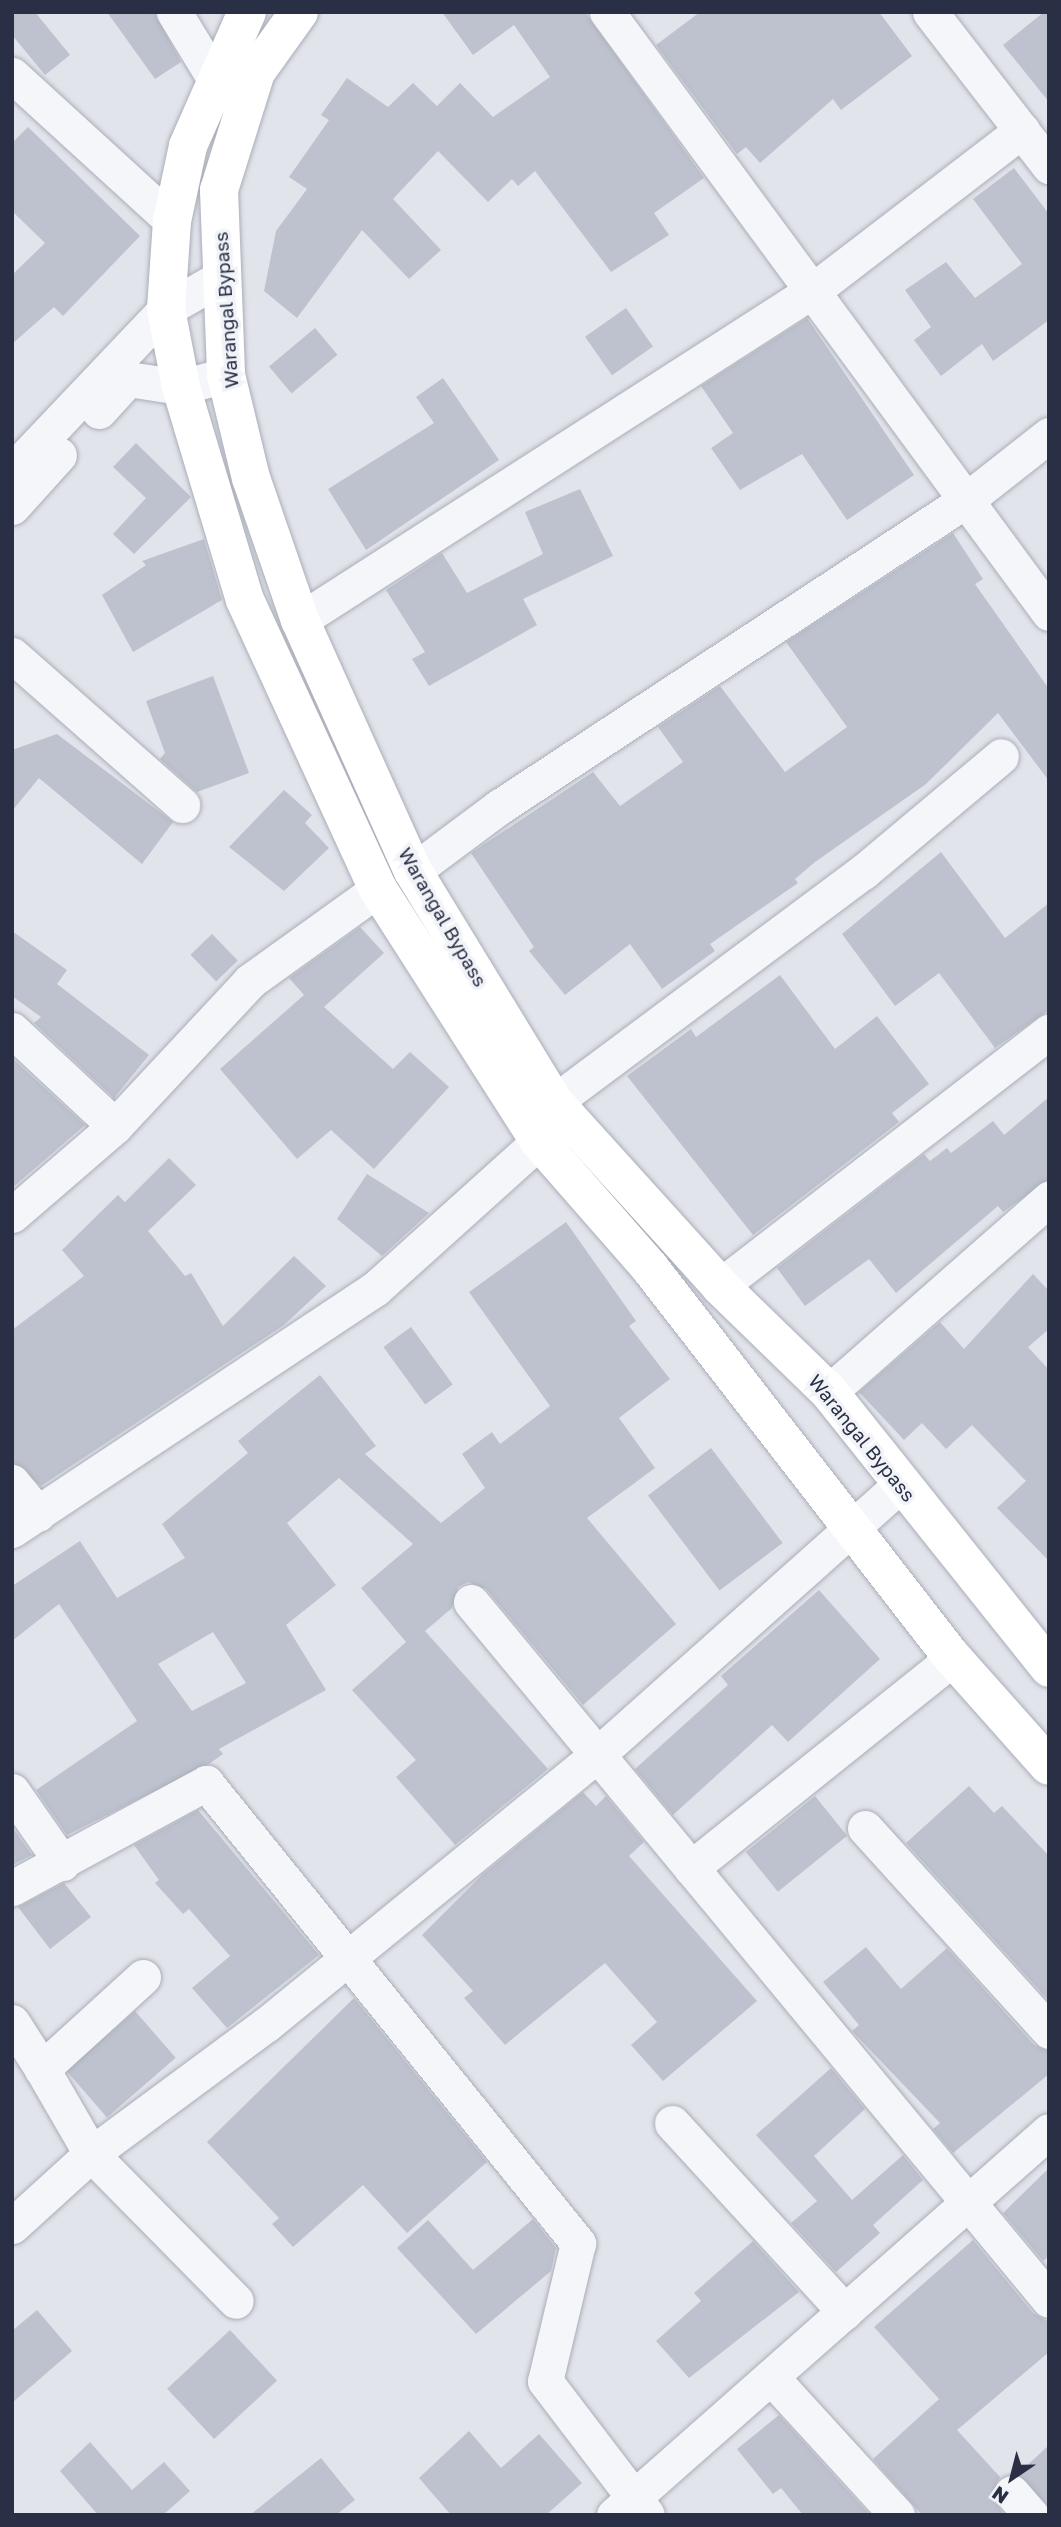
<!DOCTYPE html>
<style>
body{margin:0}
#map{position:relative;width:1061px;height:2527px;overflow:hidden;background:#e2e4eb;font-family:"Golos Text",sans-serif}
div>[style]{position:absolute}
[style*='--x']{left:calc(var(--x)*1px);top:calc(var(--y)*1px);width:calc(var(--w)*1px);rotate:calc(var(--a)*1deg)}
.building>*{inset:0;background:#bec2ce;transform-origin:0 0}
.roads{filter:drop-shadow(0 0 2px #aaaeb9) drop-shadow(0 0 2px #aaaeb9)}
.minor>*{height:35px;margin:-17.5px;padding:0 17.5px;transform-origin:17.5px;border-radius:17.5px;background:#f5f6f9}
.secondary>*{height:38px;margin:-19px;padding:0 19px;transform-origin:19px;border-radius:19px;background:#fff}
span{translate:-50% -50%;white-space:nowrap;text-align:center;line-height:1.15;-webkit-text-stroke:7px #f1f3f8;paint-order:stroke}
.street-label{font-size:19px;color:#292f44}
.frame{position:absolute;inset:0;border:14px solid #292f44;pointer-events:none}
.north{position:absolute;left:977px;top:2443px;width:70px;height:70px;-webkit-text-stroke:5px #f1f3f8;paint-order:stroke;rotate:215deg;font-size:19px;font-weight:700;line-height:28px;text-align:center;color:#292f44}
.north::after{content:'';display:block;margin:auto;width:24px;height:32px;background:#292f44;clip-path:polygon(50% 0,100% 100%,50% 72%,0 100%)}
</style>
<div id="map">
<div class="building">
<div style="clip-path:polygon(12px 12px,35px 12px,70px 55px,45px 75px,12px 35px)"></div>
<div style="clip-path:polygon(107px 12px,154px 12px,181px 62px,155px 79px)"></div>
<div style="clip-path:polygon(442px 12px,585px 12px,704px 178px,654px 213px,669px 235px,611px 272px,535px 171px,518px 186px,512px 179px,488px 202px,438px 151px,393px 199px,441px 250px,409px 279px,362px 230px,297px 318px,264px 291px,276px 231px,307px 189px,289px 177px,329px 120px,321px 115px,347px 78px,388px 107px,413px 83px,437px 106px,460px 83px,493px 117px,550px 77px,514px 25px,473px 55px)"></div>
<div style="clip-path:polygon(700px 12px,879px 12px,912px 56px,841px 110px,833px 99px,760px 163px,746px 147px,737px 154px,656px 45px)"></div>
<div style="clip-path:polygon(1044px 12px,1049px 12px,1049px 102px,1003px 45px)"></div>
<div style="clip-path:polygon(28px 127px,140px 236px,63px 316px,54px 307px,12px 344px,12px 275px,45px 243px,12px 211px,12px 143px)"></div>
<div style="clip-path:polygon(1014px 168px,1049px 214px,1049px 320px,993px 361px,982px 344px,941px 376px,914px 340px,931px 327px,905px 290px,946px 262px,975px 298px,1022px 264px,973px 199px)"></div>
<div style="left:626px;top:308px;width:47px;height:50px;rotate:55deg"></div>
<div style="clip-path:polygon(807px 318px,914px 475px,847px 520px,802px 454px,740px 490px,711px 448px,733px 433px,701px 386px)"></div>
<div style="left:315px;top:328px;width:35px;height:60px;rotate:50deg"></div>
<div style="clip-path:polygon(443px 378px,499px 460px,366px 550px,328px 489px,434px 423px,416px 397px)"></div>
<div style="clip-path:polygon(136px 443px,191px 497px,134px 554px,113px 534px,146px 498px,113px 467px)"></div>
<div style="clip-path:polygon(580px 489px,613px 556px,523px 599px,537px 625px,429px 686px,412px 659px,425px 652px,386px 590px,442px 553px,467px 593px,543px 554px,525px 512px)"></div>
<div style="clip-path:polygon(953px 533px,983px 579px,975px 584px,1049px 689px,1049px 781px,998px 713px,926px 784px,815px 862px,795px 879px,798px 883px,710px 944px,715px 951px,662px 989px,630px 944px,565px 995px,529px 951px,534px 947px,471px 853px,593px 772px,620px 806px,683px 762px,658px 727px,720px 686px,785px 772px,847px 727px,786px 642px)"></div>
<div style="clip-path:polygon(204px 539px,222px 600px,133px 652px,102px 595px,146px 565px,142px 561px)"></div>
<div style="clip-path:polygon(213px 676px,249px 773px,197px 792px,160px 759px,165px 753px,146px 701px)"></div>
<div style="clip-path:polygon(57px 734px,173px 822px,142px 864px,39px 778px,12px 811px,12px 750px)"></div>
<div style="clip-path:polygon(284px 790px,312px 815px,305px 823px,329px 848px,284px 891px,229px 847px)"></div>
<div style="clip-path:polygon(941px 852px,1005px 938px,1049px 903px,1049px 1010px,995px 1048px,939px 973px,895px 1006px,842px 934px)"></div>
<div style="clip-path:polygon(360px 927px,384px 953px,324px 1007px,393px 1069px,410px 1052px,449px 1087px,374px 1169px,331px 1130px,297px 1159px,220px 1069px,304px 995px,289px 978px)"></div>
<div style="clip-path:polygon(12px 931px,67px 970px,57px 984px,149px 1055px,114px 1098px,34px 1023px,41px 1017px,12px 996px)"></div>
<div style="left:212px;top:934px;width:37px;height:30px;rotate:46deg"></div>
<div style="clip-path:polygon(780px 975px,835px 1049px,877px 1016px,929px 1084px,892px 1113px,899px 1122px,753px 1235px,627px 1076px,691px 1029px,696px 1037px)"></div>
<div style="clip-path:polygon(12px 1058px,85px 1125px,12px 1188px)"></div>
<div style="clip-path:polygon(1049px 1097px,1049px 1179px,1003px 1212px,998px 1206px,896px 1293px,869px 1259px,805px 1306px,777px 1268px,924px 1154px,930px 1161px,947px 1148px,951px 1153px,993px 1121px,1004px 1135px)"></div>
<div style="clip-path:polygon(169px 1158px,196px 1185px,148px 1231px,185px 1276px,191px 1273px,223px 1326px,294px 1256px,326px 1286px,284px 1325px,41px 1486px,12px 1462px,12px 1330px,84px 1276px,62px 1250px,118px 1195px,125px 1202px)"></div>
<div style="clip-path:polygon(367px 1174px,429px 1213px,382px 1256px,337px 1219px)"></div>
<div style="clip-path:polygon(evenodd,566px 1222px,636px 1321px,629px 1326px,670px 1379px,619px 1418px,655px 1468px,587px 1518px,676px 1624px,583px 1705px,486px 1589px,468px 1582px,458px 1587px,452px 1608px,425px 1631px,548px 1769px,455px 1845px,396px 1777px,416px 1760px,352px 1690px,406px 1642px,361px 1588px,413px 1544px,339px 1478px,287px 1523px,336px 1585px,286px 1625px,326px 1690px,219px 1749px,223px 1754px,209px 1764px,67px 1835px,36px 1790px,137px 1721px,59px 1604px,12px 1641px,12px 1586px,80px 1541px,117px 1598px,185px 1558px,162px 1524px,248px 1453px,238px 1441px,320px 1375px,376px 1446px,365px 1454px,441px 1523px,485px 1488px,462px 1454px,492px 1432px,500px 1444px,550px 1406px,469px 1292px,566px 1222px,213px 1632px,246px 1683px,192px 1711px,158px 1664px,213px 1632px)"></div>
<div style="clip-path:polygon(1033px 1274px,1049px 1291px,1049px 1329px,1028px 1347px,1049px 1370px,1049px 1561px,997px 1508px,1026px 1481px,972px 1425px,946px 1449px,922px 1423px,904px 1440px,859px 1392px,940px 1322px,964px 1349px)"></div>
<div style="left:411px;top:1327px;width:71px;height:34px;rotate:54deg"></div>
<div style="left:711px;top:1448px;width:119px;height:79px;rotate:53deg"></div>
<div style="clip-path:polygon(819px 1590px,880px 1659px,788px 1742px,772px 1725px,673px 1815px,635px 1769px,728px 1685px,721px 1676px)"></div>
<div style="clip-path:polygon(969px 1786px,994px 1813px,1002px 1806px,1049px 1856px,1049px 2001px,906px 1843px)"></div>
<div style="clip-path:polygon(583px 1792px,596px 1806px,606px 1796px,644px 1842px,629px 1856px,757px 2001px,663px 2081px,631px 2045px,657px 2022px,605px 1963px,505px 2045px,464px 1998px,473px 1991px,422px 1935px,482px 1875px)"></div>
<div style="left:815px;top:1796px;width:51px;height:89px;rotate:51deg"></div>
<div style="clip-path:polygon(198px 1810px,319px 1955px,227px 2028px,192px 1988px,230px 1956px,189px 1909px,183px 1914px,155px 1883px,159px 1880px,134px 1845px)"></div>
<div style="clip-path:polygon(12px 1827px,32px 1855px,12px 1865px)"></div>
<div style="clip-path:polygon(64px 1883px,91px 1917px,50px 1949px,18px 1907px)"></div>
<div style="clip-path:polygon(866px 1947px,901px 1989px,947px 1948px,1034px 2045px,1049px 2051px,1049px 2074px,953px 2153px,933px 2129px,940px 2123px,852px 2031px,859px 2025px,823px 1982px)"></div>
<div style="clip-path:polygon(354px 1998px,487px 2162px,407px 2233px,363px 2185px,293px 2247px,272px 2224px,279px 2218px,207px 2142px)"></div>
<div style="left:135px;top:2011px;width:62px;height:91px;rotate:49deg"></div>
<div style="clip-path:polygon(831px 2068px,865px 2109px,814px 2156px,852px 2200px,903px 2155px,923px 2180px,873px 2225px,880px 2233px,836px 2272px,791px 2223px,817px 2201px,756px 2135px)"></div>
<div style="clip-path:polygon(1049px 2168px,1049px 2256px,1043px 2261px,1003px 2213px)"></div>
<div style="clip-path:polygon(533px 2219px,556px 2248px,551px 2271px,476px 2334px,397px 2248px,428px 2220px,473px 2270px)"></div>
<div style="clip-path:polygon(973px 2240px,1033px 2313px,1049px 2322px,1049px 2352px,957px 2430px,1000px 2477px,992px 2496px,1004px 2515px,922px 2515px,873px 2459px,939px 2399px,874px 2327px)"></div>
<div style="clip-path:polygon(753px 2241px,799px 2292px,689px 2378px,656px 2341px,701px 2301px,694px 2293px)"></div>
<div style="clip-path:polygon(37px 2310px,72px 2351px,12px 2403px,12px 2331px)"></div>
<div style="left:230px;top:2330px;width:69px;height:86px;rotate:47deg"></div>
<div style="clip-path:polygon(779px 2415px,870px 2515px,803px 2515px,781px 2488px,773px 2494px,737px 2449px)"></div>
<div style="clip-path:polygon(469px 2431px,501px 2468px,539px 2434px,582px 2483px,546px 2515px,451px 2515px,419px 2478px)"></div>
<div style="clip-path:polygon(90px 2442px,132px 2490px,164px 2462px,190px 2491px,163px 2515px,98px 2515px,60px 2471px)"></div>
<div style="clip-path:polygon(1049px 2445px,1049px 2507px,1018px 2474px)"></div>
<div style="clip-path:polygon(321px 2458px,355px 2500px,336px 2515px,250px 2515px)"></div>
</div>
<div class="roads">
<div class="minor">
<div style="--x:174;--y:12;--w:81;--a:58.7"></div>
<div style="--x:607;--y:12;--w:746;--a:53.67"></div>
<div style="--x:930;--y:12;--w:195;--a:52.3"></div>
<div style="--x:12;--y:75;--w:217;--a:42.4"></div>
<div style="--x:99;--y:411;--w:43;--a:-47.8"></div>
<div style="--x:128;--y:379;--w:54;--a:8.6"></div>
<div style="--x:181;--y:387;--w:47;--a:-14.9"></div>
<div style="--x:12;--y:471;--w:224;--a:-46.5"></div>
<div style="--x:166;--y:309;--w:62;--a:-29.9"></div>
<div style="--x:12;--y:507;--w:70;--a:-47.9"></div>
<div style="--x:300;--y:620;--w:612;--a:-32.73"></div>
<div style="--x:815;--y:289;--w:261;--a:-37.5"></div>
<div style="--x:12;--y:655;--w:227;--a:41.4"></div>
<div style="--x:413;--y:871;--w:107;--a:-36.7"></div>
<div style="--x:499;--y:807;--w:562;--a:-33.32"></div>
<div style="--x:969;--y:498;--w:102;--a:-38.2"></div>
<div style="--x:12;--y:1030;--w:141;--a:43"></div>
<div style="--x:554;--y:1102;--w:385;--a:-36.7"></div>
<div style="--x:863;--y:872;--w:180;--a:-40"></div>
<div style="--x:12;--y:1215;--w:136;--a:-40.8"></div>
<div style="--x:115;--y:1126;--w:198;--a:-47"></div>
<div style="--x:250;--y:981;--w:158;--a:-35.7"></div>
<div style="--x:720;--y:1286;--w:416;--a:-37.7"></div>
<div style="--x:829;--y:1392;--w:293;--a:-41.3"></div>
<div style="--x:12;--y:1482;--w:41;--a:50.9"></div>
<div style="--x:12;--y:1530;--w:437;--a:-33.6"></div>
<div style="--x:376;--y:1288;--w:219;--a:-42"></div>
<div style="--x:471;--y:1602;--w:906;--a:50.37"></div>
<div style="--x:12;--y:1791;--w:88;--a:55.2"></div>
<div style="--x:865;--y:1828;--w:274;--a:47.8"></div>
<div style="--x:691;--y:1868;--w:336;--a:-38.7"></div>
<div style="--x:12;--y:1888;--w:221;--a:-28.4"></div>
<div style="--x:206;--y:1783;--w:592;--a:51.04"></div>
<div style="--x:578;--y:2243;--w:142;--a:103.4"></div>
<div style="--x:545;--y:2381;--w:168;--a:52.7"></div>
<div style="--x:143;--y:1977;--w:137;--a:137.7"></div>
<div style="--x:42;--y:2069;--w:98;--a:60"></div>
<div style="--x:91;--y:2154;--w:206;--a:45.4"></div>
<div style="--x:12;--y:2022;--w:56;--a:57.4"></div>
<div style="--x:672;--y:2123;--w:256;--a:47.5"></div>
<div style="--x:12;--y:2226;--w:107;--a:-42.3"></div>
<div style="--x:91;--y:2154;--w:219;--a:-36.5"></div>
<div style="--x:267;--y:2024;--w:426;--a:-39.2"></div>
<div style="--x:597;--y:1755;--w:406;--a:-41.7"></div>
<div style="--x:771;--y:2377;--w:187;--a:47.6"></div>
<div style="--x:1012;--y:2493;--w:29;--a:49"></div>
<div style="--x:614;--y:2515;--w:580;--a:-41.44"></div>
</div>
<div class="secondary">
<div style="--x:247;--y:12;--w:146;--a:113.8"></div>
<div style="--x:188;--y:146;--w:77;--a:102"></div>
<div style="--x:172;--y:221;--w:88;--a:93.9"></div>
<div style="--x:166;--y:309;--w:79;--a:79.1"></div>
<div style="--x:181;--y:387;--w:222;--a:73.3"></div>
<div style="--x:245;--y:600;--w:318;--a:65.3"></div>
<div style="--x:378;--y:889;--w:299;--a:57.4"></div>
<div style="--x:539;--y:1141;--w:169;--a:48.8"></div>
<div style="--x:650;--y:1268;--w:494;--a:52.2"></div>
<div style="--x:953;--y:1658;--w:144;--a:48.4"></div>
<div style="--x:299;--y:12;--w:74;--a:125.6"></div>
<div style="--x:256;--y:72;--w:124;--a:107.4"></div>
<div style="--x:219;--y:190;--w:185;--a:87.8"></div>
<div style="--x:226;--y:375;--w:106;--a:76.4"></div>
<div style="--x:251;--y:478;--w:150;--a:71"></div>
<div style="--x:300;--y:620;--w:275;--a:65.8"></div>
<div style="--x:413;--y:871;--w:271;--a:58.6"></div>
<div style="--x:554;--y:1102;--w:248;--a:47.9"></div>
<div style="--x:720;--y:1286;--w:152;--a:44.2"></div>
<div style="--x:829;--y:1392;--w:353;--a:51.4"></div>
</div>
</div>
<div class="street-label">
<span style="left:226px;top:310px;rotate:-94deg">Warangal Bypass</span>
<span style="left:443px;top:917px;rotate:60deg">Warangal Bypass</span>
<span style="left:862px;top:1438px;rotate:51deg">Warangal Bypass</span>
</div>
<div class="frame"></div>
<div class="north">N</div>
</div>
